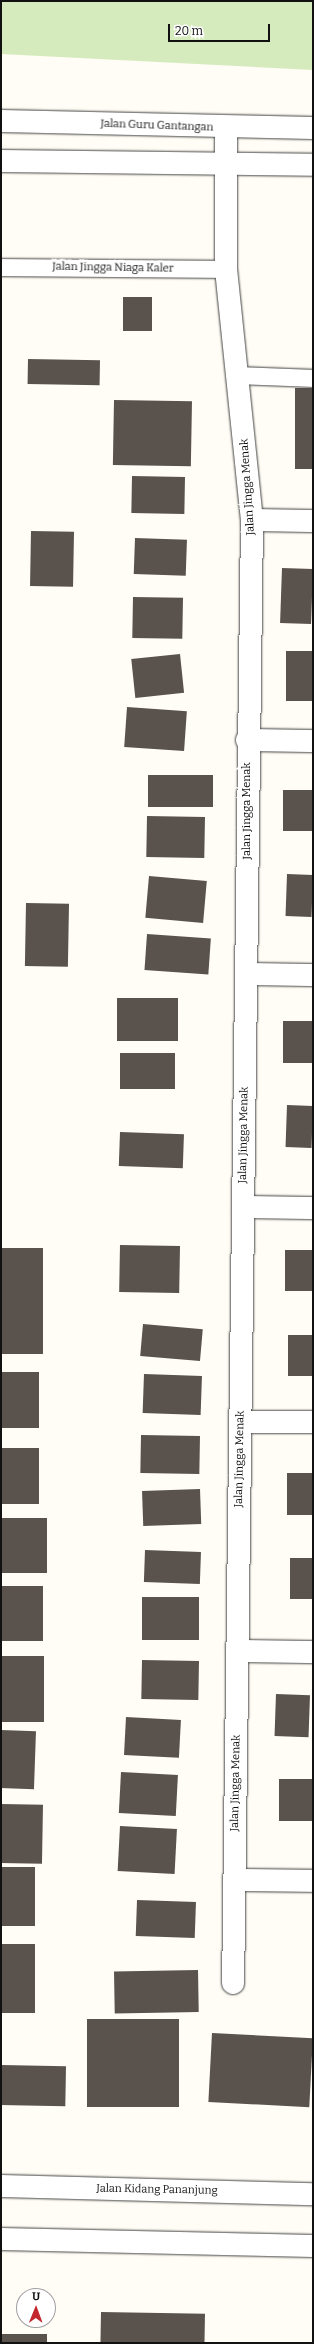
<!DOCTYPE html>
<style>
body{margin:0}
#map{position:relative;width:314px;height:2344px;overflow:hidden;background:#fffdf5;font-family:Bitter,serif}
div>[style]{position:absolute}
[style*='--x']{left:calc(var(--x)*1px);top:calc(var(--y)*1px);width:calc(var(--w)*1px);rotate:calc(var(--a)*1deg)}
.green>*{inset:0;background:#d5ebbd}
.building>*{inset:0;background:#5a524d;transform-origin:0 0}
.roads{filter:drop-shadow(0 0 1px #444) drop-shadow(0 0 1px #444)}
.service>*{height:17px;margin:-8.5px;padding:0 8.5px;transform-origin:8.5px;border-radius:8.5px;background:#fff}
.minor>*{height:22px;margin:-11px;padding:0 11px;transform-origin:11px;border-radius:11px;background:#fff}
.tertiary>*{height:22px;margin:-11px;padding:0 11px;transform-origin:11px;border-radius:11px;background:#fff}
span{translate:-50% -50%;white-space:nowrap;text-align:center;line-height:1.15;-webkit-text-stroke:4px #fff;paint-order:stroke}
.street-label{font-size:11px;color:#111}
.frame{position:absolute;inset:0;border:2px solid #111;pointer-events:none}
.north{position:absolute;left:16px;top:2288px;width:40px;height:40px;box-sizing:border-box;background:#fff;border:1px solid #a0a0a0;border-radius:50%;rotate:1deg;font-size:11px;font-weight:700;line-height:16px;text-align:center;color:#111}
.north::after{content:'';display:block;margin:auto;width:14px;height:18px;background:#c4262e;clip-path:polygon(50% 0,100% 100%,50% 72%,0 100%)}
.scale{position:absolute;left:168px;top:24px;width:102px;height:18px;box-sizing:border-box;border:2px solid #111;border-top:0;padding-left:5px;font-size:12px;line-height:14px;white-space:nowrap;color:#111;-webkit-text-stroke:3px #fff;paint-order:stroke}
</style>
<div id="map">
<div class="green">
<div style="clip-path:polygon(1px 1px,313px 1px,313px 70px,1px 54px)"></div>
</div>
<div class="building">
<div style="left:123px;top:297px;width:29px;height:34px"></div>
<div style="left:28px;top:359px;width:72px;height:25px;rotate:1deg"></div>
<div style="left:295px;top:388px;width:18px;height:81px"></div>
<div style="left:114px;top:400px;width:78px;height:65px;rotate:1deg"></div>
<div style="left:132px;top:476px;width:53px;height:37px;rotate:1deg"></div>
<div style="left:31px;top:531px;width:43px;height:55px;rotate:1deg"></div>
<div style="left:135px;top:538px;width:52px;height:36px;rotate:2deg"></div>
<div style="left:282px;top:568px;width:31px;height:55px;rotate:2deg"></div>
<div style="left:133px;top:597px;width:50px;height:41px;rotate:1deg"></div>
<div style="left:286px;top:651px;width:27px;height:50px"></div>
<div style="left:180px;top:654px;width:39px;height:49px;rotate:84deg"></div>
<div style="left:127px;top:707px;width:60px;height:40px;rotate:4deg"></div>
<div style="left:213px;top:775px;width:32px;height:65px;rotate:90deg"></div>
<div style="left:283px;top:790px;width:30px;height:41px"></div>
<div style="left:147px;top:816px;width:58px;height:41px;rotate:1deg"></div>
<div style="left:287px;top:874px;width:26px;height:42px;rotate:2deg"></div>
<div style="left:149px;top:876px;width:58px;height:42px;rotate:5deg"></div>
<div style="left:26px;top:903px;width:43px;height:63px;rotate:1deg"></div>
<div style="left:147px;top:934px;width:64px;height:36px;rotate:4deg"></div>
<div style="left:117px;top:998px;width:61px;height:43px"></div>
<div style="left:283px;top:1021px;width:30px;height:42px"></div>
<div style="left:120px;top:1053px;width:55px;height:36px"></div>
<div style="left:287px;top:1105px;width:26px;height:42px;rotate:2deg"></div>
<div style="left:120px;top:1132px;width:64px;height:34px;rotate:2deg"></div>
<div style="left:120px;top:1245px;width:60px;height:47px;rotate:1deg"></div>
<div style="left:1px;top:1248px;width:42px;height:106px"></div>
<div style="left:285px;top:1250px;width:28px;height:41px"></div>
<div style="left:143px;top:1324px;width:60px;height:32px;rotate:5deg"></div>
<div style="left:288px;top:1335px;width:25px;height:41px"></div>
<div style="left:1px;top:1372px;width:38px;height:56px"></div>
<div style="left:144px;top:1374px;width:58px;height:39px;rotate:2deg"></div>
<div style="left:141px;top:1435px;width:59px;height:38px;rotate:1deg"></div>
<div style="left:39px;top:1448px;width:56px;height:38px;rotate:90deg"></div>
<div style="left:287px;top:1473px;width:26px;height:42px"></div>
<div style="left:200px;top:1489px;width:35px;height:58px;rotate:88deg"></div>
<div style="left:1px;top:1518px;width:46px;height:55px"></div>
<div style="left:145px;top:1550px;width:56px;height:32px;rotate:2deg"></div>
<div style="left:290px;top:1558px;width:23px;height:41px"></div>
<div style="left:1px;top:1586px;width:42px;height:55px"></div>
<div style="left:142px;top:1597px;width:57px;height:43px"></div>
<div style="left:44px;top:1656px;width:66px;height:43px;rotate:90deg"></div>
<div style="left:142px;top:1660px;width:57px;height:39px;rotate:1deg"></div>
<div style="left:276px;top:1694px;width:34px;height:42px;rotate:2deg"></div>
<div style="left:126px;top:1717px;width:55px;height:38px;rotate:3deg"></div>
<div style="left:1px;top:1730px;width:35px;height:58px;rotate:2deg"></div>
<div style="left:121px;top:1772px;width:57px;height:41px;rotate:3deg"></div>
<div style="left:279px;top:1779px;width:34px;height:42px"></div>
<div style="left:1px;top:1804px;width:42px;height:59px;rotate:1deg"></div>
<div style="left:120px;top:1826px;width:57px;height:45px;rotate:3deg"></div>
<div style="left:1px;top:1867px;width:34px;height:59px"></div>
<div style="left:137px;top:1900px;width:59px;height:36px;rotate:2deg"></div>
<div style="left:1px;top:1944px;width:34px;height:69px"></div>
<div style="left:198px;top:1970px;width:42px;height:84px;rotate:89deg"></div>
<div style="left:87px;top:2019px;width:92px;height:88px"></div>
<div style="left:212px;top:2033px;width:101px;height:69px;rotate:3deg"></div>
<div style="left:1px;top:2065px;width:65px;height:40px;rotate:1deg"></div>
<div style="left:101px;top:2312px;width:104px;height:31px;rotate:1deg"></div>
<div style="left:1px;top:2334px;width:46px;height:9px"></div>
</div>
<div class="roads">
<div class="service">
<div style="--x:1;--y:267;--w:225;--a:0.5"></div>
<div style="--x:238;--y:375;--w:75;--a:2.3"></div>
</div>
<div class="minor">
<div style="--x:226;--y:128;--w:141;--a:90"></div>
<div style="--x:226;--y:269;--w:252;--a:84.1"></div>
<div style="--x:252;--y:520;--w:1463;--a:90.74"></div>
<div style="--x:252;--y:520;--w:61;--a:0.9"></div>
<div style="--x:247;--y:740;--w:66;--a:0.9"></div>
<div style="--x:247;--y:974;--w:66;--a:0.9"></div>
<div style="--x:243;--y:1207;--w:70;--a:0.8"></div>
<div style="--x:240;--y:1422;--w:73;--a:0"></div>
<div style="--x:237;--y:1651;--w:76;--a:0.8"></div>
<div style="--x:234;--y:1880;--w:79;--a:0.7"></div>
<div style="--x:1;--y:2186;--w:312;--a:1.5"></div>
<div style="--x:1;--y:2239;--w:312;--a:1.3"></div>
</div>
<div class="tertiary">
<div style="--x:1;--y:121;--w:312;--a:1.3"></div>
<div style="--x:1;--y:161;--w:312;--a:0.7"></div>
</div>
</div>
<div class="street-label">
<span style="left:157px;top:126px;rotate:2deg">Jalan Guru Gantangan</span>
<span style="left:113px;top:268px;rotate:1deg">Jalan Jingga Niaga Kaler</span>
<span style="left:248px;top:487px;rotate:-94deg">Jalan Jingga Menak</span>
<span style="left:247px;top:811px;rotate:-90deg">Jalan Jingga Menak</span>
<span style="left:244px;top:1135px;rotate:-89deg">Jalan Jingga Menak</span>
<span style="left:240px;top:1459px;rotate:-89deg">Jalan Jingga Menak</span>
<span style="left:236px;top:1783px;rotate:-89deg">Jalan Jingga Menak</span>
<span style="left:157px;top:2190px;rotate:1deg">Jalan Kidang Pananjung</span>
</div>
<div class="frame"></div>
<div class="north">U</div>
<div class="scale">20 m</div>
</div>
